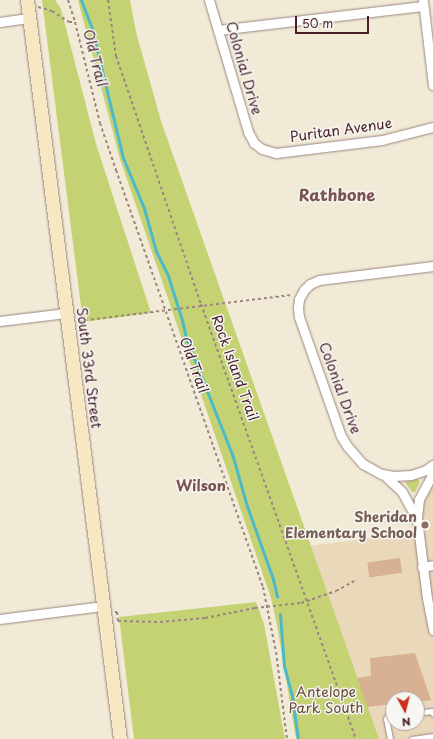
<!DOCTYPE html>
<style>
body{margin:0}
#map{position:relative;width:433px;height:739px;overflow:hidden;background:#f0ead6;font-family:"Playpen Sans",sans-serif}
div>[style]{position:absolute}
[style*='--x']{left:calc(var(--x)*1px);top:calc(var(--y)*1px);width:calc(var(--w)*1px);rotate:calc(var(--a)*1deg)}
.built>*{inset:0;background:#ead8ba}
.green>*{inset:0;background:#c5d274}
.stream>*{height:3px;margin:-1.5px;padding:0 1.5px;transform-origin:1.5px;border-radius:1.5px;background:#4cb9c8}
.building>*{inset:0;background:#d7b192;transform-origin:0 0}
.path>*{height:2px;margin-top:-1px;transform-origin:0;background:repeating-linear-gradient(90deg,#9d8480 0 3px,transparent 0 6px)}
.roads{filter:drop-shadow(0 0 1px #9d8480) drop-shadow(0 0 1px #9d8480)}
.lane>*{height:4.5px;margin:-2.25px;padding:0 2.25px;transform-origin:2.25px;border-radius:2.25px;background:#fff}
.street>*{height:9px;margin:-4.5px;padding:0 4.5px;transform-origin:4.5px;border-radius:4.5px;background:#fff}
.secondary>*{height:13px;margin:-6.5px;padding:0 6.5px;transform-origin:6.5px;border-radius:6.5px;background:#f7e8c3}
.dots>*{width:11px;height:11px;translate:-50% -50%;box-sizing:border-box;border:2px solid #f6f6f2;border-radius:50%}
span{translate:-50% -50%;white-space:nowrap;text-align:center;line-height:1.15;-webkit-text-stroke:3px #f6f6f2;paint-order:stroke}
.street-label{font-size:14px;color:#4a1f2b}
.education-label{font-size:14px;color:#785e54;font-weight:700}
.right{translate:-100% -50%;text-align:right}
.park-label{font-size:14px;color:#694c3d}
.neighbourhood-label{font-size:15px;color:#7b524f;font-weight:700}
.quarter-label{font-size:16px;color:#7b524f;font-weight:700}
.north{position:absolute;left:385px;top:691px;width:40px;height:40px;box-sizing:border-box;background:#f6f6f2;border:1px solid #b1a0a2;border-radius:50%;rotate:173deg;font-size:11px;font-weight:700;line-height:16px;text-align:center;color:#4a1f2b}
.north::after{content:'';display:block;margin:auto;width:14px;height:18px;background:#c8321e;clip-path:polygon(50% 0,100% 100%,50% 72%,0 100%)}
.scale{position:absolute;left:295px;top:16px;width:74px;height:18px;box-sizing:border-box;border:2px solid #4a1f2b;border-top:0;padding-left:5px;font-size:12px;line-height:14px;white-space:nowrap;color:#4a1f2b;-webkit-text-stroke:3px #f6f6f2;paint-order:stroke}
</style>
<div id="map">
<div class="built">
<div style="clip-path:polygon(evenodd,433px 473px,433px 739px,379px 739px,309px 546px,418px 532px,417px 519px,433px 473px,393px 699px,417px 699px,417px 723px,393px 723px,393px 699px)"></div>
</div>
<div class="green">
<div style="clip-path:polygon(42px 0,55px 0,61px 9px,96px 144px,151px 313px,83px 322px)"></div>
<div style="clip-path:polygon(78px 0,130px 0,136px 32px,161px 121px,379px 739px,296px 739px,277px 625px,271px 598px,120px 159px)"></div>
<div style="clip-path:polygon(418px 479px,420px 482px,415px 492px,412px 492px,405px 482px)"></div>
<div style="clip-path:polygon(256px 602px,264px 624px,285px 739px,134px 739px,119px 617px)"></div>
</div>
<div class="stream">
<div style="--x:81;--y:0;--w:31;--a:69"></div>
<div style="--x:92;--y:29;--w:133;--a:76.5"></div>
<div style="--x:123;--y:158;--w:54;--a:67.2"></div>
<div style="--x:144;--y:208;--w:45;--a:74.4"></div>
<div style="--x:156;--y:251;--w:28;--a:64"></div>
<div style="--x:168;--y:276;--w:46;--a:72.3"></div>
<div style="--x:182;--y:320;--w:18;--a:77"></div>
<div style="--x:186;--y:338;--w:128;--a:68.4"></div>
<div style="--x:233;--y:457;--w:51;--a:74.1"></div>
<div style="--x:247;--y:506;--w:77;--a:70.4"></div>
<div style="--x:273;--y:579;--w:18;--a:77"></div>
<div style="--x:280;--y:614;--w:52;--a:85.6"></div>
<div style="--x:284;--y:666;--w:31;--a:75"></div>
<div style="--x:292;--y:696;--w:43;--a:82.1"></div>
</div>
<div class="building">
<div style="left:400px;top:558px;width:15px;height:33px;rotate:82deg"></div>
<div style="clip-path:polygon(415px 653px,431px 700px,417px 702px,417px 699px,393px 699px,393px 704px,367px 707px,357px 678px,371px 676px,370px 658px)"></div>
</div>
<div class="path">
<div style="--x:68;--y:0;--w:23;--a:72"></div>
<div style="--x:75;--y:22;--w:104;--a:76.1"></div>
<div style="--x:100;--y:123;--w:50;--a:71.2"></div>
<div style="--x:116;--y:170;--w:442;--a:70.6"></div>
<div style="--x:263;--y:587;--w:66;--a:78.7"></div>
<div style="--x:276;--y:652;--w:88;--a:82.8"></div>
<div style="--x:108;--y:0;--w:57;--a:81.9"></div>
<div style="--x:116;--y:56;--w:262;--a:71.1"></div>
<div style="--x:201;--y:304;--w:462;--a:70.4"></div>
<div style="--x:38;--y:7;--w:15;--a:16"></div>
<div style="--x:52;--y:11;--w:20;--a:33"></div>
<div style="--x:69;--y:22;--w:6;--a:0"></div>
<div style="--x:79;--y:321;--w:214;--a:-7"></div>
<div style="--x:115;--y:612;--w:2;--a:0"></div>
<div style="--x:117;--y:612;--w:9;--a:84"></div>
<div style="--x:118;--y:621;--w:42;--a:1.4"></div>
<div style="--x:160;--y:622;--w:45;--a:-5.1"></div>
<div style="--x:205;--y:618;--w:51;--a:-11.3"></div>
<div style="--x:255;--y:608;--w:46;--a:-6.2"></div>
<div style="--x:301;--y:603;--w:37;--a:-19"></div>
<div style="--x:336;--y:591;--w:21;--a:-29"></div>
</div>
<div class="roads">
<div class="lane">
<div style="--x:417;--y:713;--w:14;--a:-8"></div>
<div style="--x:431;--y:711;--w:3;--a:45"></div>
<div style="--x:390;--y:739;--w:20;--a:-101"></div>
<div style="--x:386;--y:719;--w:4;--a:-56"></div>
<div style="--x:388;--y:716;--w:5;--a:0"></div>
<div style="--x:412;--y:739;--w:21;--a:-8"></div>
</div>
<div class="street">
<div style="--x:209;--y:0;--w:138;--a:73.5"></div>
<div style="--x:248;--y:132;--w:13;--a:61"></div>
<div style="--x:254;--y:143;--w:10;--a:37"></div>
<div style="--x:262;--y:149;--w:15;--a:16"></div>
<div style="--x:276;--y:153;--w:107;--a:-7"></div>
<div style="--x:382;--y:140;--w:53;--a:-14.3"></div>
<div style="--x:423;--y:1;--w:85;--a:83.2"></div>
<div style="--x:0;--y:22;--w:30;--a:-8"></div>
<div style="--x:218;--y:30;--w:206;--a:-6.7"></div>
<div style="--x:433;--y:266;--w:115;--a:173"></div>
<div style="--x:319;--y:280;--w:10;--a:156"></div>
<div style="--x:310;--y:284;--w:8;--a:135"></div>
<div style="--x:304;--y:290;--w:10;--a:119"></div>
<div style="--x:299;--y:299;--w:9;--a:96"></div>
<div style="--x:298;--y:308;--w:9;--a:84"></div>
<div style="--x:299;--y:317;--w:126;--a:70.6"></div>
<div style="--x:341;--y:436;--w:13;--a:58"></div>
<div style="--x:348;--y:447;--w:23;--a:49"></div>
<div style="--x:363;--y:464;--w:21;--a:29"></div>
<div style="--x:381;--y:474;--w:13;--a:9"></div>
<div style="--x:394;--y:476;--w:17;--a:-3"></div>
<div style="--x:411;--y:475;--w:16;--a:-18"></div>
<div style="--x:426;--y:470;--w:9;--a:-36"></div>
<div style="--x:0;--y:321;--w:66;--a:-6.9"></div>
<div style="--x:433;--y:473;--w:30;--a:118"></div>
<div style="--x:419;--y:499;--w:20;--a:96"></div>
<div style="--x:417;--y:519;--w:80;--a:82.8"></div>
<div style="--x:427;--y:598;--w:33;--a:79"></div>
<div style="--x:383;--y:474;--w:26;--a:43"></div>
<div style="--x:402;--y:492;--w:29;--a:61"></div>
<div style="--x:422;--y:567;--w:11;--a:-10"></div>
<div style="--x:0;--y:619;--w:104;--a:-7.2"></div>
</div>
<div class="secondary">
<div style="--x:27;--y:0;--w:745;--a:82.83"></div>
</div>
</div>
<div class="dots">
<div style="left:425px;top:525px;background:#8d6e63"></div>
</div>
<div class="street-label">
<span style="left:95px;top:58px;rotate:76deg">Old Trail</span>
<span style="left:244px;top:68px;rotate:74deg">Colonial Drive</span>
<span style="left:341px;top:130px;rotate:-8deg">Puritan Avenue</span>
<span style="left:194px;top:365px;rotate:70deg">Old Trail</span>
<span style="left:89px;top:368px;rotate:83deg">South 33rd Street</span>
<span style="left:235px;top:368px;rotate:70deg">Rock Island Trail</span>
<span style="left:340px;top:388px;rotate:70deg">Colonial Drive</span>
</div>
<div class="education-label">
<span class="right" style="left:417px;top:525px">Sheridan<br>Elementary School</span>
</div>
<div class="park-label">
<span style="left:326px;top:700px">Antelope<br>Park South</span>
</div>
<div class="neighbourhood-label">
<span style="left:201px;top:485px">Wilson</span>
</div>
<div class="quarter-label">
<span style="left:337px;top:194px">Rathbone</span>
</div>
<div class="north">N</div>
<div class="scale">50 m</div>
</div>
